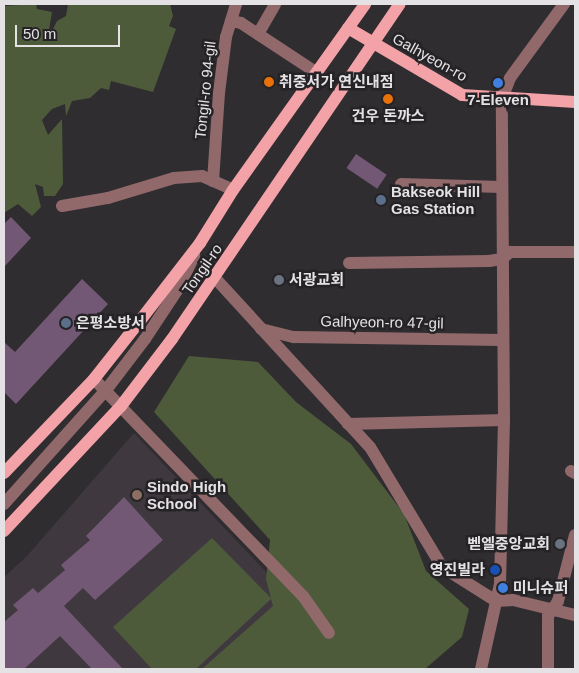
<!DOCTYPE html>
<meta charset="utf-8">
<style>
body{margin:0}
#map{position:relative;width:579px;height:673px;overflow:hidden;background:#2f2d30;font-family:Arial,"Noto Sans KR",sans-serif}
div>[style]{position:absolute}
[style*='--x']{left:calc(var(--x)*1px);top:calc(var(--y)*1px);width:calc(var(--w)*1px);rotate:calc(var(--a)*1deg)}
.built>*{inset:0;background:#3f383f}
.green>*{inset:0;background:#4d5b3b}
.building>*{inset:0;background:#725874;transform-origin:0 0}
.minor>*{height:12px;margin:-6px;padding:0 6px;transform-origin:6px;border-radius:6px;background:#91696b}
.major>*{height:12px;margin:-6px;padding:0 6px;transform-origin:6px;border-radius:6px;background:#f3a2a7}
.dots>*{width:14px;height:14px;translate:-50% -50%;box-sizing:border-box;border:2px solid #252326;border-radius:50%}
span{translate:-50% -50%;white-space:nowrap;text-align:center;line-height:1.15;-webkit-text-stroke:5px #252326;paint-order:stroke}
.street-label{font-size:15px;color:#e4e2e4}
.poi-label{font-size:15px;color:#e4e2e4;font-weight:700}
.left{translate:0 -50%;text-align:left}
.right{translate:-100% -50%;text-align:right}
.frame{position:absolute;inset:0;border:5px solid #e4e2e4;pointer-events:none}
.scale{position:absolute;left:15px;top:25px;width:105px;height:22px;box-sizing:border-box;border:2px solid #e4e2e4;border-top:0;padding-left:6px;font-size:15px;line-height:18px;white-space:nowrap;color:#e4e2e4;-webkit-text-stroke:4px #252326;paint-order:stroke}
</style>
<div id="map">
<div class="built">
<div style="clip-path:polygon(134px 433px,290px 597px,211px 669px,4px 669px,4px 577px,27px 556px)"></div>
</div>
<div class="green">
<div style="clip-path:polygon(36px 4px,37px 9px,52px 12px,49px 30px,53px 29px,57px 21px,66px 16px,68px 4px,170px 4px,173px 16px,169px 26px,176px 29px,153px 92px,111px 81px,109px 90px,101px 88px,90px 98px,72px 101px,66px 116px,65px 104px,52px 109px,42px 120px,48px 135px,62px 119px,63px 184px,55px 196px,44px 196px,43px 187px,35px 184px,41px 207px,32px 216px,18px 204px,4px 213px,4px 6px)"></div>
<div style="clip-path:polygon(189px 356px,258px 362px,296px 402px,351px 444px,404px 514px,426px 571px,469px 609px,462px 637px,425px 669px,202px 669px,273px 606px,271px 599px,196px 669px,152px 669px,113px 627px,212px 538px,271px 598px,266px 579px,270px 540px,154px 412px)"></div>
</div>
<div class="building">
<div style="left:356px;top:154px;width:37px;height:17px;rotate:34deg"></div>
<div style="clip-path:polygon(11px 217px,31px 238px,4px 267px,4px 224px)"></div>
<div style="clip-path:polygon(82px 279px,108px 304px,16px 404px,4px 392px,4px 342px,15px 352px)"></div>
<div style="clip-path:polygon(124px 497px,163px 540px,95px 600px,83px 588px,64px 606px,123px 669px,92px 669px,60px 636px,24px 669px,4px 669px,4px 622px,18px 610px,13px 605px,33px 588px,38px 593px,65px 570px,61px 565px,90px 540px,86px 536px)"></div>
<div style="clip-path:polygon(508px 582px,507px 595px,498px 593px,500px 584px)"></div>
</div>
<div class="minor">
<div style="--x:231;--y:21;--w:10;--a:11"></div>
<div style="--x:241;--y:23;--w:91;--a:33.3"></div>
<div style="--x:258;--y:34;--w:34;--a:-60"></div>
<div style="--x:213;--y:181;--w:88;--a:-86.1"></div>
<div style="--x:219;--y:93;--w:56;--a:-82.9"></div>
<div style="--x:226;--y:37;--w:34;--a:-73"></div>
<div style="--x:401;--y:184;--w:100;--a:1.7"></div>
<div style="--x:62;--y:206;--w:47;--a:-9.9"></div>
<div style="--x:108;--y:198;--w:69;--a:-16.9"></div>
<div style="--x:174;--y:178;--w:28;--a:-4"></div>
<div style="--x:202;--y:176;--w:34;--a:24"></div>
<div style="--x:349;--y:263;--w:140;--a:-0.8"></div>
<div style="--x:489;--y:261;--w:13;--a:-9"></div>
<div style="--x:502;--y:259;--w:11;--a:-41"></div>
<div style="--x:510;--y:252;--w:65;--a:0"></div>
<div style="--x:215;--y:278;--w:229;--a:47.5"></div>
<div style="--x:370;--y:447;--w:140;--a:59"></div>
<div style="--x:442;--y:567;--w:64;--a:32.2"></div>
<div style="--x:496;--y:601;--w:17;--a:-3"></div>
<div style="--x:513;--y:600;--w:64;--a:13.6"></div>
<div style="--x:261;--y:329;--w:34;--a:14"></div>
<div style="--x:294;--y:337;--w:209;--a:0.8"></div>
<div style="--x:94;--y:379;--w:301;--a:46.1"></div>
<div style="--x:303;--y:596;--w:45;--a:54.9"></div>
<div style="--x:348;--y:424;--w:156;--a:-1.5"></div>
<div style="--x:571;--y:471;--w:4;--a:27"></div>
<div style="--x:4;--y:504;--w:153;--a:-48.2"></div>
<div style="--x:106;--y:390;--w:64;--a:-52.6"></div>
<div style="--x:145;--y:339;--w:60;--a:-56.6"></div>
<div style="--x:178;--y:289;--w:37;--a:-64"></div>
<div style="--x:481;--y:669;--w:87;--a:-77.4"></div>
<div style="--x:500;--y:584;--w:164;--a:-88.6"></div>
<div style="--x:504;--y:420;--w:321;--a:-90.4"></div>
<div style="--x:502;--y:99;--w:22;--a:-69"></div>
<div style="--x:510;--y:78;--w:92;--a:-53.9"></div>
<div style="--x:548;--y:669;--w:53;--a:-90"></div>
<div style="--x:548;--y:616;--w:18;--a:-56"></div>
<div style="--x:558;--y:601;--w:68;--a:-75.6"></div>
</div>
<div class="major">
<div style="--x:348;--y:28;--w:132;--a:30.4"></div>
<div style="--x:462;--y:95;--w:113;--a:3.5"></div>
<div style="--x:4;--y:473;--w:130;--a:-46.2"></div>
<div style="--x:94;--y:379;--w:73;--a:-51.7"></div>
<div style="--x:139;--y:322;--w:100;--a:-52.3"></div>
<div style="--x:200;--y:243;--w:62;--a:-58.1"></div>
<div style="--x:233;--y:190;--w:228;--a:-54.6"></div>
<div style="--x:4;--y:531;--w:171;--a:-46.9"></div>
<div style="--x:121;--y:406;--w:84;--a:-52.7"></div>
<div style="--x:172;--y:339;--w:405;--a:-55.8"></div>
</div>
<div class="dots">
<div style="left:269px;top:82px;background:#e8710a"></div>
<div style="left:498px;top:83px;background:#3f7fe0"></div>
<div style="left:388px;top:99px;background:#e8710a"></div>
<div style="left:381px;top:200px;background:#5c6f8a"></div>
<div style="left:279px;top:280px;background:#6b7280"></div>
<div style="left:66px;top:323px;background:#5c6f8a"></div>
<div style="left:137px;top:495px;background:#8d6e63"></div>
<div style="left:560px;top:544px;background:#6b7280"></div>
<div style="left:495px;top:570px;background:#1a4fb4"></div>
<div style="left:503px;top:588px;background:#3f7fe0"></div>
</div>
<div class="street-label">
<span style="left:430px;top:57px;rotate:29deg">Galhyeon-ro</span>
<span style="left:205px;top:90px;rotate:-84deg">Tongil-ro 94-gil</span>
<span style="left:202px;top:269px;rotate:-55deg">Tongil-ro</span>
<span style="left:382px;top:322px;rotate:1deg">Galhyeon-ro 47-gil</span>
</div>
<div class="poi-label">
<span class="left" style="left:279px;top:82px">취중서가 연신내점</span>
<span style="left:498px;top:100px">7-Eleven</span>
<span style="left:388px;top:116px">건우 돈까스</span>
<span class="left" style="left:391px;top:200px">Bakseok Hill<br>Gas Station</span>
<span class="left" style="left:289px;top:280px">서광교회</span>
<span class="left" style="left:76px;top:323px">은평소방서</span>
<span class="left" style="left:147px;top:495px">Sindo High<br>School</span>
<span class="right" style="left:550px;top:544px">벧엘중앙교회</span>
<span class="right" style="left:485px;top:570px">영진빌라</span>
<span class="left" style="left:513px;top:588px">미니슈퍼</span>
</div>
<div class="frame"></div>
<div class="scale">50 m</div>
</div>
